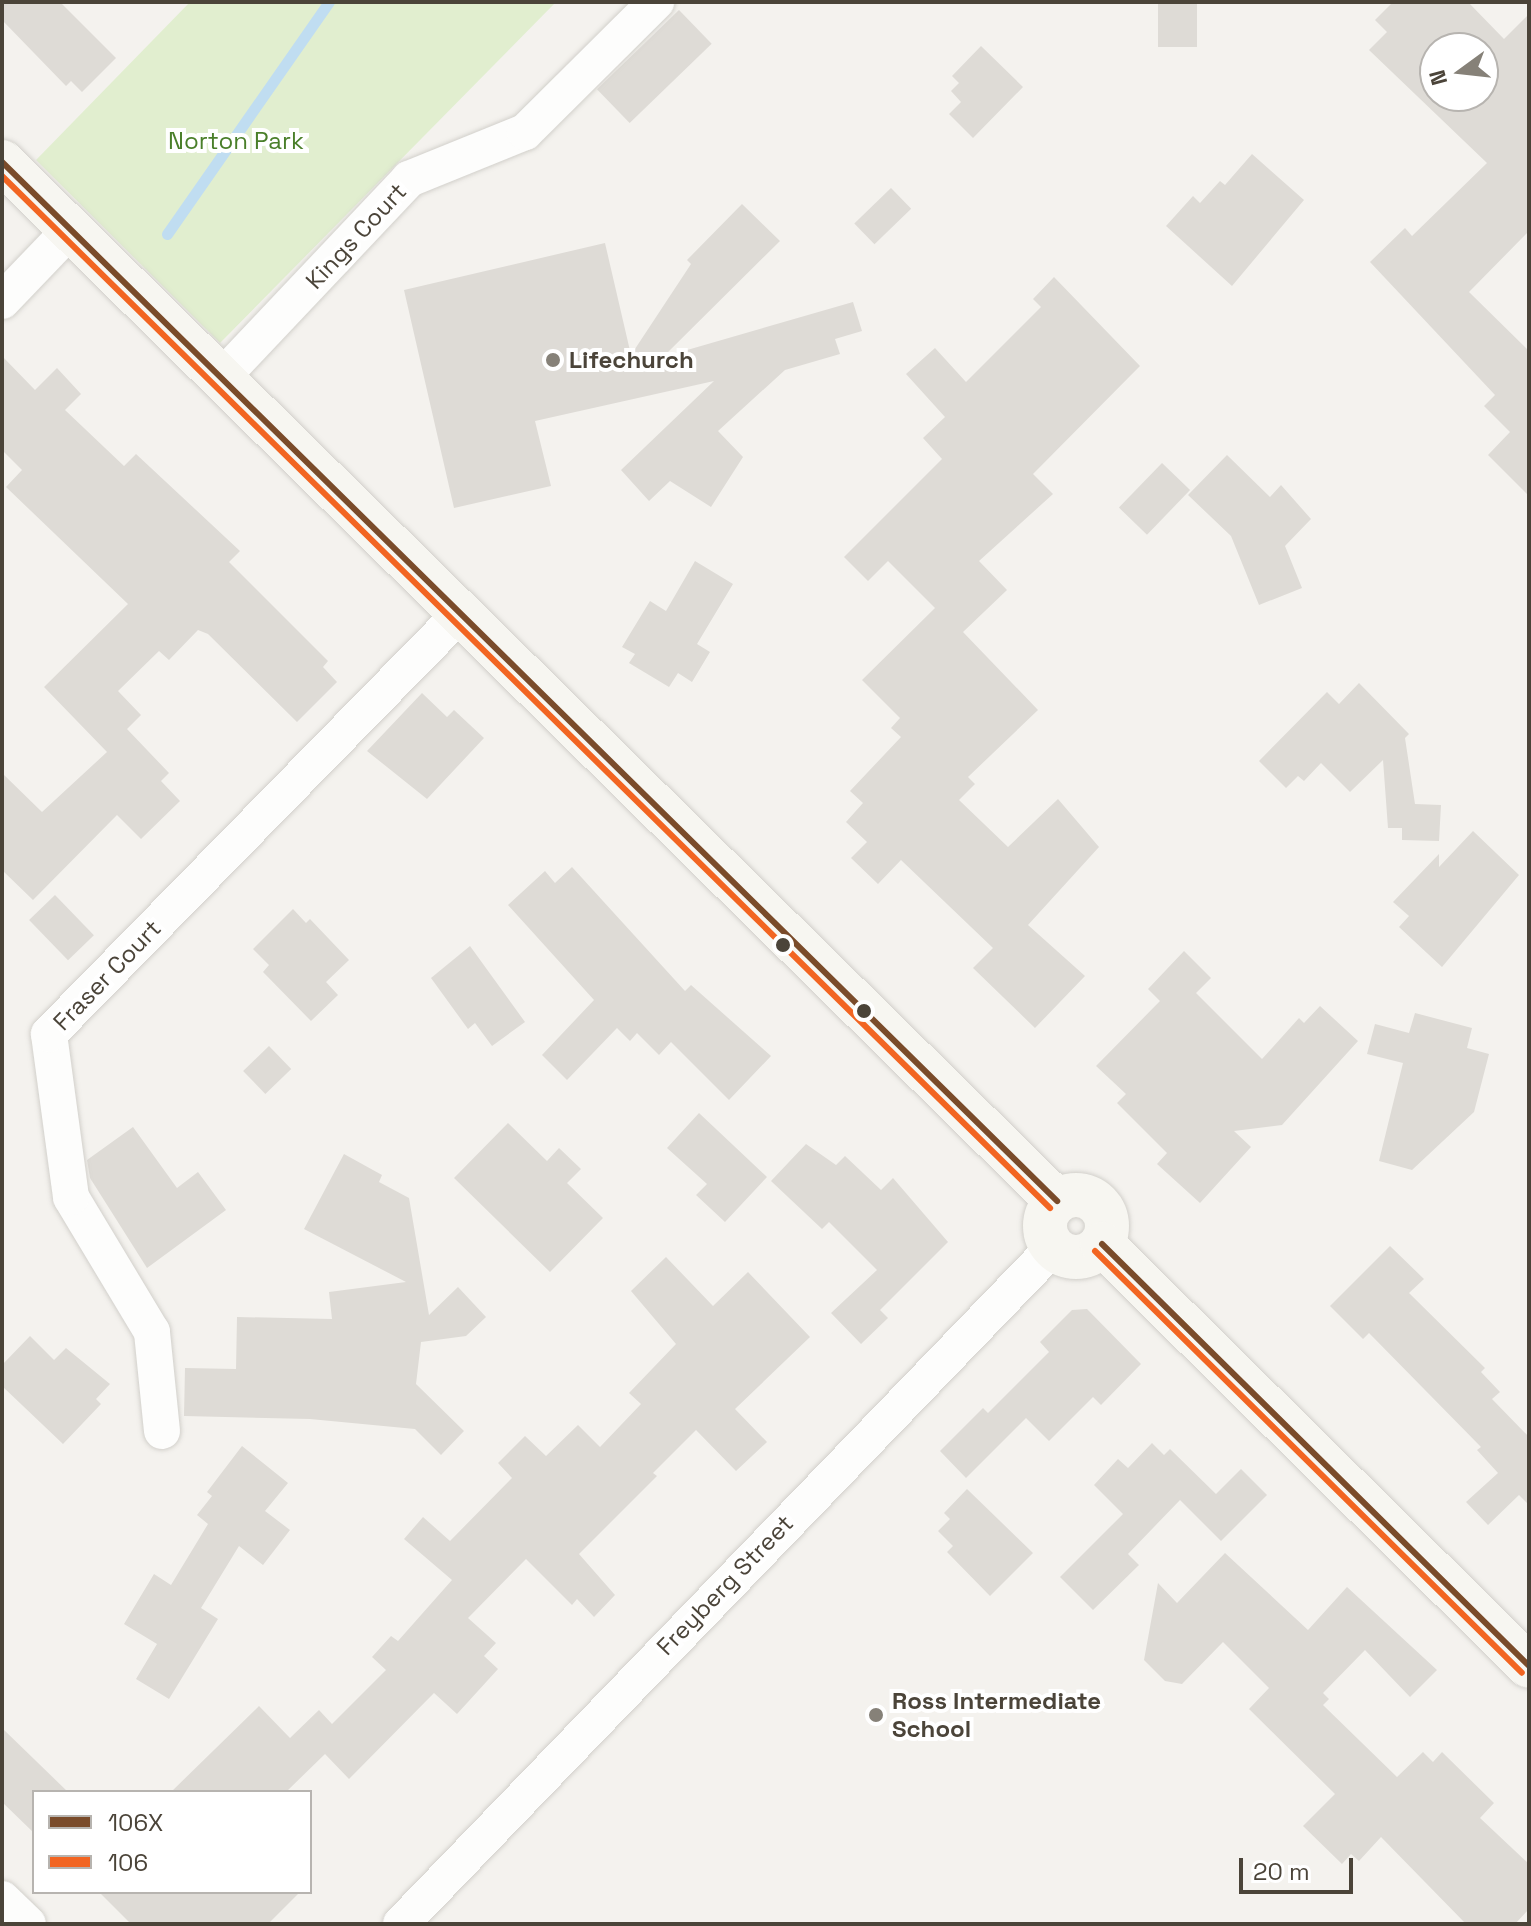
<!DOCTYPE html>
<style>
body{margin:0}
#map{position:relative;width:1531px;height:1926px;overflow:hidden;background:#f4f2ee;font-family:"Space Grotesk",sans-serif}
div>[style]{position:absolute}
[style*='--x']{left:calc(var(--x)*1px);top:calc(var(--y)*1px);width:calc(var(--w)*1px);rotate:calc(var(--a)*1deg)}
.green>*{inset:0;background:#e1eecf}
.stream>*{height:11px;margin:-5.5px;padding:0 5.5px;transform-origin:5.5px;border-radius:5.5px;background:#c0ddf1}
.building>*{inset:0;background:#dedbd6;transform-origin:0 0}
.roads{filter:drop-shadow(0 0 2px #d2d0cb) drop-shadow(0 0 2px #d2d0cb)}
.street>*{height:36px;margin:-18px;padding:0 18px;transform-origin:18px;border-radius:18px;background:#fdfdfc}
.secondary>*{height:44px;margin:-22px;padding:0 22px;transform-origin:22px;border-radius:22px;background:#f7f6f1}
.secondary>.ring{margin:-22px;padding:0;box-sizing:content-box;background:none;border:44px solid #f7f6f1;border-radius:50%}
.bus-1>*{height:6px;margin:-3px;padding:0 3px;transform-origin:3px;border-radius:3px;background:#7a4b2a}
.bus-2>*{height:6px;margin:-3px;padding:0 3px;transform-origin:3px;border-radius:3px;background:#f26522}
.dots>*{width:22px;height:22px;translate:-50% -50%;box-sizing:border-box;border:4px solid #fff;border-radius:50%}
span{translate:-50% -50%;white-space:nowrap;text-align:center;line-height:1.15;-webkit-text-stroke:8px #fff;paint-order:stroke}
.park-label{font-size:24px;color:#4a7f2a}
.street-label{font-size:24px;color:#4b4439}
.poi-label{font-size:24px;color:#4b4439;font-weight:700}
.left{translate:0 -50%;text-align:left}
.frame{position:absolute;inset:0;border:4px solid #4b4439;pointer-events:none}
.legend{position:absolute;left:32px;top:1790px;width:280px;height:104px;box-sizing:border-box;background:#fff;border:2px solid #b7b4b0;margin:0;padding:10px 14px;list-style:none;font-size:24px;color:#4b4439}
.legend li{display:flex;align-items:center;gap:16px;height:40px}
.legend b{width:40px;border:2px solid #b7b4b0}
.north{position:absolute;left:1419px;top:32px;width:80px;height:80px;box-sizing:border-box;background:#fff;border:2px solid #b7b4b0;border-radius:50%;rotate:255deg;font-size:22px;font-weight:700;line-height:32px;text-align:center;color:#4b4439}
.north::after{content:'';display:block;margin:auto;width:28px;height:36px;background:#868178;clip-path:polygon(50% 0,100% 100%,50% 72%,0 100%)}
.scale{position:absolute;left:1239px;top:1858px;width:114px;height:36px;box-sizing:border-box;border:4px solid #4b4439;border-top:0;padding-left:10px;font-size:24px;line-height:28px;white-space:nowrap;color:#4b4439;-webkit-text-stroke:6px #fff;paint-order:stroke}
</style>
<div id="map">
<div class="green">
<div style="clip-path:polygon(190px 2px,556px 2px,220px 343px,36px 160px)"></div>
</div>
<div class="stream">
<div style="--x:167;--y:234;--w:283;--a:-55.1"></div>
</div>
<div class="building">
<div style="clip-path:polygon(2px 2px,60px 2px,116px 58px,82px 92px,71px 81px,66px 86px,2px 20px)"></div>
<div style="left:1158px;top:2px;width:39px;height:45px"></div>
<div style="clip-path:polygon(evenodd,1393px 2px,1468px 2px,1504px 39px,1529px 14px,1529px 231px,1469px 292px,1529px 351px,1529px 496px,1488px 455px,1510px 432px,1484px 406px,1495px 395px,1370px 262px,1405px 228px,1412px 236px,1487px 163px,1369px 50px,1387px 32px,1375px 20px,1393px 2px,1435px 48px,1483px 48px,1483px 96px,1435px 96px,1435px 48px)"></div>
<div style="left:679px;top:10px;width:47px;height:114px;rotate:46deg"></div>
<div style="clip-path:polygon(981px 46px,1023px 87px,973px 138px,949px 114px,961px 102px,951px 91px,959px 83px,952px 76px)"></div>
<div style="clip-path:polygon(1252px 154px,1304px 200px,1232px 286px,1166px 226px,1193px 196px,1200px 203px,1220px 181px,1225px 185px)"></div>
<div style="left:891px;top:188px;width:29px;height:51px;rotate:46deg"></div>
<div style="clip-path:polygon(742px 204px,780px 241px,663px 357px,853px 302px,862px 331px,835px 339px,840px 354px,785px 370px,718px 431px,743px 457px,711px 507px,670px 481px,649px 501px,621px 470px,714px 381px,535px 421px,551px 486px,454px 508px,404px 290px,605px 243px,631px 355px,691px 264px,687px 260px)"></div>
<div style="clip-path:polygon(1054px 277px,1140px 366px,1033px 474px,1053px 494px,979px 561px,1007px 590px,963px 632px,1038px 710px,968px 777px,975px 784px,959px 800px,1008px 847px,1058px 799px,1099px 847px,1028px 925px,1085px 976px,1035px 1028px,973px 968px,993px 948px,901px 860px,878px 884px,851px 858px,867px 842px,846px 822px,863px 803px,850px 791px,901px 737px,891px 728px,900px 718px,862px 680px,935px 608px,888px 561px,868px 581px,844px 557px,942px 459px,923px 438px,945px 417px,906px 374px,935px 348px,966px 382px,1041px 307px,1033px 299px)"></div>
<div style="clip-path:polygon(2px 356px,35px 390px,57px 368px,81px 394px,65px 410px,124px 466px,136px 454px,240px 551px,229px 562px,328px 661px,323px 667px,337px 682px,297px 722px,208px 634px,198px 630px,169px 660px,159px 651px,118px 691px,141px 715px,127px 729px,169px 773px,161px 781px,180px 801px,141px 839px,117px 815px,33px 900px,2px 870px,2px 773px,42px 812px,107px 752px,44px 687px,128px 604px,6px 487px,22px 470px,2px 450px)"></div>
<div style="clip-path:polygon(1227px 455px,1270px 497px,1281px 485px,1311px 519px,1285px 546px,1302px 588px,1259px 605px,1231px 536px,1188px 495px)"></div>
<div style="left:1162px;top:463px;width:39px;height:62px;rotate:44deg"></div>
<div style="clip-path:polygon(695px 561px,733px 584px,697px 644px,710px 652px,692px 682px,678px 673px,669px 687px,629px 663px,635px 654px,622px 647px,650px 601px,666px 611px)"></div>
<div style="clip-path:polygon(1359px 683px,1409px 734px,1405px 738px,1415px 804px,1441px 805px,1439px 841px,1402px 840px,1402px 828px,1388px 828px,1383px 760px,1350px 792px,1321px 763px,1304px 781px,1298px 776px,1286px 788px,1259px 761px,1327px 692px,1339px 704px)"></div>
<div style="clip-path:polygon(422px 693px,447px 717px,454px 710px,484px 738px,427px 799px,367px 751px)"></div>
<div style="clip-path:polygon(1473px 831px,1519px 875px,1442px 967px,1399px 927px,1409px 916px,1393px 902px,1439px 854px,1439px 867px)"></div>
<div style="clip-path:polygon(572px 867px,685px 991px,691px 985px,771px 1056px,729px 1100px,671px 1042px,659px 1055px,637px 1033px,630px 1041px,617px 1028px,567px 1080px,542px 1055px,594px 1000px,508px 905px,545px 871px,555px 883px)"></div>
<div style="left:55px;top:895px;width:56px;height:36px;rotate:46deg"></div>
<div style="clip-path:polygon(293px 909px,306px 923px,310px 919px,349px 960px,326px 982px,338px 995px,311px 1021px,263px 972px,269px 965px,253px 949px)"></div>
<div style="clip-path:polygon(470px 946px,525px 1022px,492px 1046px,475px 1023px,468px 1029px,431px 978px)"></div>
<div style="clip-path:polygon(1184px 951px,1211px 978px,1196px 993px,1262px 1059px,1299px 1018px,1304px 1023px,1320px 1006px,1358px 1041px,1282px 1125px,1234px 1131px,1251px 1147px,1200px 1203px,1157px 1164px,1167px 1153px,1117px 1103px,1126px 1094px,1096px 1066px,1160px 1001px,1148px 989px)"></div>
<div style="clip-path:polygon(1415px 1013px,1472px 1028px,1467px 1048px,1489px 1054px,1474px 1112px,1412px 1170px,1379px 1161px,1403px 1063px,1367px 1054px,1375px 1024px,1409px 1033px)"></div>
<div style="left:269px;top:1046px;width:32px;height:36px;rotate:46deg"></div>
<div style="clip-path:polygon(699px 1113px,767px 1177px,725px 1222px,696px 1195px,707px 1184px,667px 1148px)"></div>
<div style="clip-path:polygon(508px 1123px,547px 1161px,559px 1148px,581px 1169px,567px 1183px,603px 1218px,550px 1272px,454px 1178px)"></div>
<div style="clip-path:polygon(133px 1127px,177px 1188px,198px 1172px,226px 1210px,147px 1268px,90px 1178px,87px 1160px)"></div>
<div style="clip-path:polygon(806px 1144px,836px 1165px,845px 1156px,881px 1190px,893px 1178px,948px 1242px,880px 1310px,888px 1318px,861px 1344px,831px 1313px,877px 1270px,829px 1222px,822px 1229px,771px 1181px)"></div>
<div style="clip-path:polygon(344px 1154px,382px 1175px,379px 1182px,409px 1198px,429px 1315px,458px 1287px,486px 1317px,466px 1336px,421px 1342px,416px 1384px,464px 1431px,441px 1455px,415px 1429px,310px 1419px,184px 1416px,185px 1368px,236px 1369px,237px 1317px,332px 1319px,329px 1292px,406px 1282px,304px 1229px)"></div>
<div style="clip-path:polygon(1390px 1246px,1424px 1279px,1409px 1293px,1485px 1368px,1481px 1372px,1500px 1392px,1492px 1399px,1529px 1437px,1529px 1505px,1519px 1495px,1488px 1525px,1466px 1502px,1498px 1473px,1477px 1450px,1481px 1447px,1369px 1333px,1363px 1339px,1330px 1306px)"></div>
<div style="clip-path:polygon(666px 1257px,713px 1306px,748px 1272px,810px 1337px,735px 1409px,767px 1442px,736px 1471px,696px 1430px,653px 1473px,657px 1476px,579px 1554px,615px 1595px,594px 1617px,577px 1599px,572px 1605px,526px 1559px,468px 1618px,496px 1643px,484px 1656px,498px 1669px,457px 1714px,434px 1693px,349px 1779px,325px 1754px,286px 1792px,171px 1792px,259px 1706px,290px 1738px,319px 1710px,332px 1724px,386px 1670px,372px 1657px,391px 1636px,398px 1641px,452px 1580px,404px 1539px,423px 1517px,450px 1541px,512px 1478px,498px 1463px,525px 1436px,546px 1456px,578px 1425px,600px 1447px,641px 1404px,629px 1393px,676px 1344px,631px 1291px)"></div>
<div style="clip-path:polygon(1087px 1309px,1141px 1364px,1101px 1405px,1093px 1397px,1049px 1441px,1026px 1418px,966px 1478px,940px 1451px,983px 1408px,988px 1413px,1049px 1352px,1040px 1342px,1072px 1310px)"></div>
<div style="clip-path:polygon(30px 1336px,54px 1360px,66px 1348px,110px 1384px,96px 1399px,101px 1404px,63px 1444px,2px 1386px,2px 1365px)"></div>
<div style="clip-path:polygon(1152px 1443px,1164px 1455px,1170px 1449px,1216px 1494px,1241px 1469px,1267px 1495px,1221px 1541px,1180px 1500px,1128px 1554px,1139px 1565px,1093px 1610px,1060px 1577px,1123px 1514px,1094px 1485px,1118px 1459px,1128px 1468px)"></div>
<div style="clip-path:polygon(242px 1446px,288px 1483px,265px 1511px,290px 1530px,263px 1565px,239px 1546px,201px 1608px,218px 1619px,169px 1699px,136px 1679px,157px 1644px,124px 1624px,154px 1574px,171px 1585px,208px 1524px,197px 1515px,212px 1496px,207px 1492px)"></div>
<div style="clip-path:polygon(967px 1489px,1033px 1553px,990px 1596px,947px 1552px,953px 1546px,938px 1531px,950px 1519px,944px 1513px)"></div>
<div style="clip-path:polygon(1225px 1553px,1308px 1630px,1347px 1587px,1437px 1670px,1410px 1697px,1365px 1650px,1323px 1693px,1329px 1699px,1323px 1705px,1397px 1777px,1423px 1752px,1433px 1762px,1442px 1752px,1494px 1803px,1480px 1818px,1529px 1864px,1529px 1909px,1515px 1924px,1466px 1924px,1381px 1837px,1359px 1861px,1351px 1854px,1342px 1864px,1303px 1826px,1335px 1794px,1249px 1709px,1269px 1688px,1223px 1642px,1182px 1684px,1165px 1681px,1144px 1660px,1158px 1583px,1177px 1603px)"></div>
<div style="clip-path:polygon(2px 1728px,68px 1792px,34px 1792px,34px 1833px,2px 1802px)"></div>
<div style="clip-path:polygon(99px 1892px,300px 1892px,268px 1924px,131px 1924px)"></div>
</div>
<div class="roads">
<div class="street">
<div style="--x:2;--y:301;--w:98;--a:-46.2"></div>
<div style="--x:221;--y:378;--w:274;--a:-46.6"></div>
<div style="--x:409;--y:179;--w:125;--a:-22.1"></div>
<div style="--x:525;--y:132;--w:185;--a:-44.8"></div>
<div style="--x:162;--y:1431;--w:100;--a:-95.8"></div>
<div style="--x:152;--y:1332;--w:157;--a:-121"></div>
<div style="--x:71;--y:1197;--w:164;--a:-97.7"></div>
<div style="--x:49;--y:1034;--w:588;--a:-45.62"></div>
<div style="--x:2;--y:1899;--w:36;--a:44"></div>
<div style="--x:401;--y:1924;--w:939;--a:-46.04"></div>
</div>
<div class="secondary">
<div style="--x:2;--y:162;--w:1481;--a:44.56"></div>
<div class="ring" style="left:1045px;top:1195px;width:18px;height:18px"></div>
<div style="--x:1102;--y:1244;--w:600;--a:44.66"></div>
</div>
</div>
<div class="bus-1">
<div style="--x:2;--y:162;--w:1481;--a:44.56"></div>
<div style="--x:1102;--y:1244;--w:600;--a:44.66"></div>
</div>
<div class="bus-2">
<div style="--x:2;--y:176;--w:1471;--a:44.56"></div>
<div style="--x:1095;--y:1251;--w:600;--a:44.66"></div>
</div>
<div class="dots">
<div style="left:553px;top:360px;background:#868178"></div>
<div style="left:783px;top:945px;background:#4b4439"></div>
<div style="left:864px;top:1011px;background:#4b4439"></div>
<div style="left:876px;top:1715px;background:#868178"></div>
</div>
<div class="park-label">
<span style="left:236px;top:141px">Norton Park</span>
</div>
<div class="street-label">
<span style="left:356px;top:236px;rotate:-47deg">Kings Court</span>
<span style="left:107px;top:975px;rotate:-46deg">Fraser Court</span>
<span style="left:725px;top:1585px;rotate:-46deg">Freyberg Street</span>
</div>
<div class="poi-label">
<span class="left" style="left:569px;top:360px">Lifechurch</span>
<span class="left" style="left:892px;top:1715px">Ross Intermediate<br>School</span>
</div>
<div class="frame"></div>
<ul class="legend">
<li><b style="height:10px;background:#7a4b2a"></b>106X</li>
<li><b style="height:10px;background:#f26522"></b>106</li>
</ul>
<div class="north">N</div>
<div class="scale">20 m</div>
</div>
